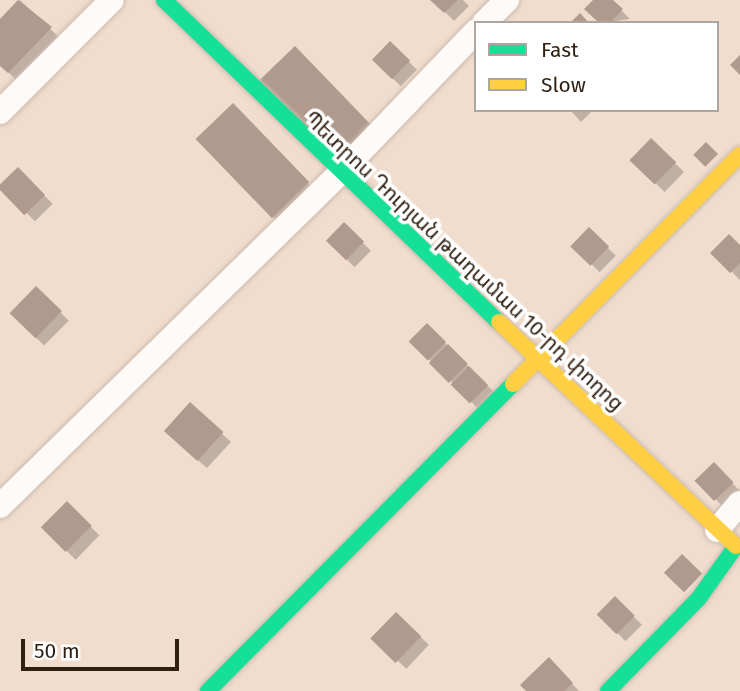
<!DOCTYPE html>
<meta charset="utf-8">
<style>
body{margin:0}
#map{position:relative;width:740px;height:691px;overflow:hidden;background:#f0ddce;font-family:"Fira Sans","Noto Sans Armenian",sans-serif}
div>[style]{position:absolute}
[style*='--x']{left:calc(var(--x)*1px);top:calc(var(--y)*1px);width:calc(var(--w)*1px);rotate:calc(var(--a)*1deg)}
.shadow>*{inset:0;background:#0003;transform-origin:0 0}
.building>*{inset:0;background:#b0998d;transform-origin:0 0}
.roads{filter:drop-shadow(0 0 2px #cbbaad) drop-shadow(0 0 2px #cbbaad)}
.street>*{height:24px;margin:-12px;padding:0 12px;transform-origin:12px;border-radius:12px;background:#fdfaf8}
.fast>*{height:16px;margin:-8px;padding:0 8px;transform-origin:8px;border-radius:8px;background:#16e098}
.slow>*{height:16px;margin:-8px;padding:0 8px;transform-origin:8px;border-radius:8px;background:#ffcf43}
span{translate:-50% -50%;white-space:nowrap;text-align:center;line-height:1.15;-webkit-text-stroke:7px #fff;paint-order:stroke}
.street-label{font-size:21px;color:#2f1f11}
.legend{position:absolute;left:474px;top:21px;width:245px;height:91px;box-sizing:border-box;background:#fff;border:2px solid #aca5a0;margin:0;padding:9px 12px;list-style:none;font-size:21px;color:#2f1f11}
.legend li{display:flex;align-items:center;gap:14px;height:35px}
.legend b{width:35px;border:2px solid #aca5a0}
.scale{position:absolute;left:21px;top:639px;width:158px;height:32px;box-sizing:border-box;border:4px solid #2f1f11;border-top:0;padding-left:9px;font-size:21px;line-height:24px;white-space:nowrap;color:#2f1f11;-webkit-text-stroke:5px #fff;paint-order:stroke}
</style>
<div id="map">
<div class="shadow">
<div style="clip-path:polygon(20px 0,64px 42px,22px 85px,0 65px,0 22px)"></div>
<div style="clip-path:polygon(433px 0,463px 0,469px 6px,454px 21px)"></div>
<div style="clip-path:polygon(596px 0,611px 0,630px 19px,601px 23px)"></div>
<div style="left:390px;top:43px;width:38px;height:23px;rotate:45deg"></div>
<div style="left:233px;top:106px;width:120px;height:48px;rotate:46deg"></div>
<div style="clip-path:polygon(570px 110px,593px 110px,581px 122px)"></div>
<div style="left:651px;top:140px;width:46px;height:28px;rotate:44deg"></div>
<div style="left:18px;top:169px;width:49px;height:25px;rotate:45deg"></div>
<div style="left:344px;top:224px;width:38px;height:23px;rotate:45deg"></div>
<div style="left:589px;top:229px;width:38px;height:23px;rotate:45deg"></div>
<div style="clip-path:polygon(740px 248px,740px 280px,713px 253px)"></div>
<div style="left:37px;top:289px;width:45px;height:35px;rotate:45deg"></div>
<div style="left:427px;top:325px;width:98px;height:23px;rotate:45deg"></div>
<div style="clip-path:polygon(190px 404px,231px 442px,207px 468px,174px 439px)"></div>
<div style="left:714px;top:465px;width:37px;height:23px;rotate:45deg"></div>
<div style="left:67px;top:504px;width:45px;height:34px;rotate:44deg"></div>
<div style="left:615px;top:598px;width:38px;height:23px;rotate:45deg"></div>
<div style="left:396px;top:614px;width:45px;height:33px;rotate:43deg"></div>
<div style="clip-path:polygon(549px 660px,579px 691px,528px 691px)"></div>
</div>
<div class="building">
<div style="clip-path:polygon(18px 0,52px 27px,8px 73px,0 66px,0 19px)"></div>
<div style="clip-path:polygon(430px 0,458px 0,444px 13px)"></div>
<div style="clip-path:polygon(593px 0,613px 0,623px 9px,610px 23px,599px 23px,584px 9px)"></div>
<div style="clip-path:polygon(580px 13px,589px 23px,570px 23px)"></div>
<div style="left:390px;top:41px;width:28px;height:26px;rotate:44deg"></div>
<div style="left:295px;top:46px;width:110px;height:52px;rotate:46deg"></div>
<div style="clip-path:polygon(740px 55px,740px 75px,730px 65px)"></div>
<div style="left:233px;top:103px;width:110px;height:52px;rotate:46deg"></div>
<div style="left:651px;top:138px;width:35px;height:31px;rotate:44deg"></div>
<div style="left:706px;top:142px;width:17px;height:18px;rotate:45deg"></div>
<div style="left:18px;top:167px;width:39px;height:29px;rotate:46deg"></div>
<div style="left:344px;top:222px;width:28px;height:26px;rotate:44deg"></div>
<div style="left:589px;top:227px;width:28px;height:27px;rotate:44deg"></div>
<div style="clip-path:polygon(729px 234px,740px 245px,740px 263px,730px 273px,710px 253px)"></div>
<div style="left:36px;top:286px;width:36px;height:38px;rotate:44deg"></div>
<div style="left:427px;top:323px;width:27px;height:26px;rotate:45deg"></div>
<div style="left:448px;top:344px;width:28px;height:27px;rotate:45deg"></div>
<div style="left:469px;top:366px;width:27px;height:26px;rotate:45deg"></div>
<div style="left:190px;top:402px;width:45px;height:39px;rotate:42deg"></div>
<div style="left:714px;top:462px;width:28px;height:27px;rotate:46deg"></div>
<div style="left:67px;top:501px;width:35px;height:37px;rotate:45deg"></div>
<div style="left:682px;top:554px;width:28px;height:26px;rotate:44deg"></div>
<div style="left:615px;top:596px;width:28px;height:26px;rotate:45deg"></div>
<div style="left:396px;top:612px;width:35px;height:37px;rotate:44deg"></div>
<div style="clip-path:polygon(549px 657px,573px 683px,564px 691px,526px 691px,520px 685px)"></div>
</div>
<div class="roads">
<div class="street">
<div style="--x:484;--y:23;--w:33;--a:-45"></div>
<div style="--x:0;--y:112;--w:158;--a:-45"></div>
<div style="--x:0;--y:506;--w:477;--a:-44.4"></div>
<div style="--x:341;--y:172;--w:195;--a:-46.2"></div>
<div style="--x:717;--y:530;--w:35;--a:-50"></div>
</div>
<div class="fast">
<div style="--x:164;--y:0;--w:465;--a:43.9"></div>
<div style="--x:208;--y:691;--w:433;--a:-45.2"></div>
<div style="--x:608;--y:691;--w:130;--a:-45.6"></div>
<div style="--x:699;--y:598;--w:64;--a:-54.6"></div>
</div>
<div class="slow">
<div style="--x:499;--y:322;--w:326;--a:43.4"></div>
<div style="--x:513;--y:384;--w:322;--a:-45.3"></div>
</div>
</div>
<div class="street-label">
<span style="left:464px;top:261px;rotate:43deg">Պետրոս Դուրյան թաղամաս 10-րդ փողոց</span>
</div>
<ul class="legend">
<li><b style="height:9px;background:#16e098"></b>Fast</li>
<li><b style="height:9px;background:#ffcf43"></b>Slow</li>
</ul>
<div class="scale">50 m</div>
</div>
